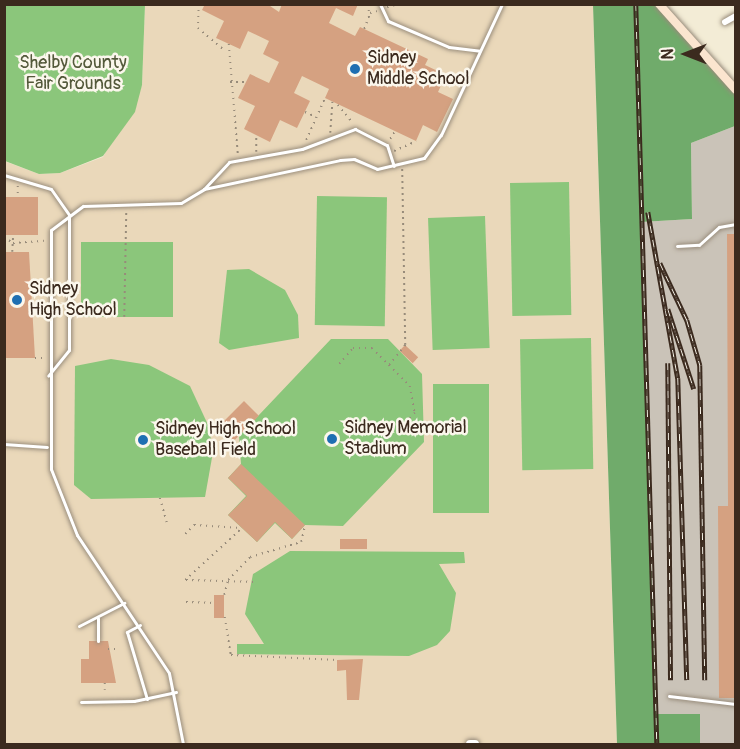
<!DOCTYPE html>
<style>
body{margin:0}
#map{position:relative;width:740px;height:749px;overflow:hidden;background:#f3ecd6;font-family:Pangolin,sans-serif}
div>[style]{position:absolute}
[style*='--x']{left:calc(var(--x)*1px);top:calc(var(--y)*1px);width:calc(var(--w)*1px);rotate:calc(var(--a)*1deg)}
.built>*{inset:0;background:#ead8ba}
.industrial>*{inset:0;background:#cac3b8}
.green>*{inset:0;background:#8bc67b;transform-origin:0 0}
.forest>*{inset:0;background:#70ab6b}
.building>*{inset:0;background:#d5a181;transform-origin:0 0}
.path>*{height:1.5px;margin-top:-0.75px;transform-origin:0;background:repeating-linear-gradient(90deg,#978b7a 0 1.5px,transparent 0 6px)}
.roads{filter:drop-shadow(0 0 2px #978b7a) drop-shadow(0 0 2px #978b7a)}
.service>*{height:3px;margin:-1.5px;padding:0 1.5px;transform-origin:1.5px;border-radius:1.5px;background:#fff}
.minor>*{height:6px;margin:-3px;padding:0 3px;transform-origin:3px;border-radius:3px;background:#fff}
.tertiary>*{height:8px;margin:-4px;padding:0 4px;transform-origin:4px;border-radius:4px;background:#fff}
.secondary>*{height:8px;margin:-4px;padding:0 4px;transform-origin:4px;border-radius:4px;background:#fbe5cf}
.rail>*{height:4.5px;margin-top:-2.25px;transform-origin:0;background:repeating-linear-gradient(90deg,#fbf7ec 0 7px,#3b2a1e 0 14px);box-sizing:border-box;border-block:2px solid #3b2a1e}
.dots>*{width:16px;height:16px;translate:-50% -50%;box-sizing:border-box;border:3px solid #fbf7ec;border-radius:50%}
span{translate:-50% -50%;white-space:nowrap;text-align:center;line-height:1.15;-webkit-text-stroke:5px #fbf7ec;paint-order:stroke}
.poi-label{font-size:18px;color:#3b2a1e}
.left{translate:0 -50%;text-align:left}
.park-label{font-size:18px;color:#53593a}
.frame{position:absolute;inset:0;border:6px solid #3b2a1e;pointer-events:none}
.north{position:absolute;left:656px;top:24px;width:60px;height:60px;-webkit-text-stroke:4px #fbf7ec;paint-order:stroke;rotate:270deg;font-size:16px;font-weight:700;line-height:24px;text-align:center;color:#3b2a1e}
.north::after{content:'';display:block;margin:auto;width:21px;height:27px;background:#3b2a1e;clip-path:polygon(50% 0,100% 100%,50% 72%,0 100%)}
</style>
<div id="map">
<div class="built">
<div style="clip-path:polygon(145px 5px,593px 5px,617px 744px,5px 744px,4px 161px,39px 174px,60px 173px,103px 157px,142px 85px)"></div>
</div>
<div class="industrial">
<div style="clip-path:polygon(735px 126px,735px 744px,700px 744px,699px 714px,656px 714px,641px 222px,692px 219px,691px 143px)"></div>
</div>
<div class="green">
<div style="clip-path:polygon(4px 5px,145px 5px,142px 85px,135px 112px,103px 156px,60px 173px,39px 174px,5px 161px)"></div>
<div style="left:569px;top:182px;width:133px;height:59px;rotate:89deg"></div>
<div style="left:317px;top:196px;width:70px;height:129px;rotate:1deg"></div>
<div style="left:485px;top:216px;width:132px;height:57px;rotate:88deg"></div>
<div style="left:81px;top:242px;width:92px;height:75px"></div>
<div style="clip-path:polygon(249px 269px,285px 290px,298px 315px,299px 338px,229px 350px,219px 343px,227px 270px)"></div>
<div style="left:591px;top:338px;width:131px;height:71px;rotate:89deg"></div>
<div style="clip-path:polygon(331px 339px,388px 339px,422px 374px,424px 442px,343px 526px,305px 525px,292px 539px,275px 523px,257px 542px,228px 515px,246px 496px,228px 478px,241px 464px,239px 436px)"></div>
<div style="clip-path:polygon(111px 359px,149px 365px,190px 386px,209px 427px,213px 452px,205px 497px,91px 499px,74px 485px,75px 366px)"></div>
<div style="left:433px;top:384px;width:56px;height:129px"></div>
<div style="clip-path:polygon(290px 551px,464px 552px,465px 563px,439px 564px,456px 593px,450px 631px,437px 645px,409px 656px,237px 654px,237px 644px,264px 644px,245px 614px,253px 574px)"></div>
</div>
<div class="forest">
<div style="clip-path:polygon(593px 5px,659px 5px,735px 90px,735px 126px,691px 143px,692px 219px,641px 222px,656px 714px,700px 714px,700px 744px,617px 744px)"></div>
</div>
<div class="building">
<div style="clip-path:polygon(205px 4px,267px 4px,279px 12px,282px 4px,358px 4px,353px 16px,336px 8px,329px 23px,355px 36px,360px 27px,428px 59px,425px 65px,446px 75px,438px 92px,453px 99px,437px 132px,423px 125px,416px 141px,325px 98px,329px 89px,302px 76px,294px 93px,310px 101px,297px 128px,280px 120px,270px 142px,244px 129px,255px 106px,238px 98px,250px 74px,269px 83px,279px 62px,263px 54px,269px 41px,248px 31px,240px 49px,216px 38px,224px 21px,202px 10px)"></div>
<div style="left:4px;top:197px;width:34px;height:38px"></div>
<div style="clip-path:polygon(727px 234px,735px 234px,735px 698px,719px 698px,718px 506px,728px 506px)"></div>
<div style="clip-path:polygon(4px 252px,29px 252px,35px 358px,4px 358px)"></div>
<div style="left:405px;top:345px;width:18px;height:8px;rotate:43deg"></div>
<div style="left:244px;top:401px;width:21px;height:37px;rotate:45deg"></div>
<div style="clip-path:polygon(241px 464px,305px 525px,292px 539px,275px 522px,257px 542px,228px 515px,247px 496px,228px 478px)"></div>
<div style="left:367px;top:539px;width:10px;height:27px;rotate:90deg"></div>
<div style="left:214px;top:595px;width:10px;height:23px"></div>
<div style="clip-path:polygon(89px 641px,108px 641px,116px 683px,81px 683px,81px 659px,89px 659px)"></div>
<div style="clip-path:polygon(363px 659px,359px 700px,347px 700px,346px 670px,337px 671px,337px 660px)"></div>
</div>
<div class="path">
<div style="--x:199;--y:4;--w:24;--a:92"></div>
<div style="--x:198;--y:28;--w:35;--a:40"></div>
<div style="--x:369;--y:4;--w:8;--a:90"></div>
<div style="--x:387;--y:7;--w:8;--a:-14"></div>
<div style="--x:364;--y:29;--w:17;--a:-69"></div>
<div style="--x:370;--y:13;--w:7;--a:-16"></div>
<div style="--x:229;--y:44;--w:110;--a:85.3"></div>
<div style="--x:230;--y:82;--w:16;--a:0"></div>
<div style="--x:338;--y:105;--w:23;--a:50"></div>
<div style="--x:305;--y:112;--w:12;--a:24"></div>
<div style="--x:330;--y:133;--w:31;--a:-86"></div>
<div style="--x:390;--y:139;--w:9;--a:-58"></div>
<div style="--x:306;--y:140;--w:46;--a:-65.7"></div>
<div style="--x:394;--y:151;--w:24;--a:-24"></div>
<div style="--x:256;--y:152;--w:17;--a:-90"></div>
<div style="--x:18;--y:186;--w:11;--a:90"></div>
<div style="--x:4;--y:237;--w:11;--a:34"></div>
<div style="--x:13;--y:243;--w:31;--a:-4"></div>
<div style="--x:12;--y:252;--w:17;--a:-87"></div>
<div style="--x:29;--y:285;--w:15;--a:0"></div>
<div style="--x:124;--y:317;--w:106;--a:-88.9"></div>
<div style="--x:35;--y:358;--w:11;--a:0"></div>
<div style="--x:339;--y:364;--w:21;--a:-49"></div>
<div style="--x:353;--y:348;--w:19;--a:0"></div>
<div style="--x:372;--y:348;--w:54;--a:45"></div>
<div style="--x:410;--y:386;--w:27;--a:80"></div>
<div style="--x:415;--y:413;--w:12;--a:132"></div>
<div style="--x:389;--y:365;--w:26;--a:-51"></div>
<div style="--x:405;--y:345;--w:177;--a:-91"></div>
<div style="--x:160;--y:498;--w:26;--a:74"></div>
<div style="--x:185;--y:534;--w:13;--a:-45"></div>
<div style="--x:194;--y:525;--w:47;--a:3.7"></div>
<div style="--x:185;--y:580;--w:77;--a:-42.4"></div>
<div style="--x:186;--y:580;--w:69;--a:1.7"></div>
<div style="--x:224;--y:595;--w:16;--a:-75"></div>
<div style="--x:228;--y:580;--w:32;--a:-46"></div>
<div style="--x:250;--y:557;--w:53;--a:-16.4"></div>
<div style="--x:301;--y:542;--w:17;--a:-77"></div>
<div style="--x:186;--y:602;--w:28;--a:2"></div>
<div style="--x:225;--y:617;--w:38;--a:81"></div>
<div style="--x:231;--y:655;--w:106;--a:2.7"></div>
<div style="--x:108;--y:649;--w:10;--a:0"></div>
<div style="--x:105;--y:683;--w:7;--a:90"></div>
</div>
<div class="roads">
<div class="service">
<div style="--x:380;--y:4;--w:19;--a:65"></div>
<div style="--x:388;--y:21;--w:66;--a:23.1"></div>
<div style="--x:449;--y:47;--w:31;--a:7"></div>
<div style="--x:4;--y:175;--w:49;--a:16.6"></div>
<div style="--x:51;--y:189;--w:32;--a:55"></div>
<div style="--x:69;--y:215;--w:135;--a:90"></div>
<div style="--x:69;--y:350;--w:33;--a:129"></div>
<div style="--x:204;--y:189;--w:139;--a:-12"></div>
<div style="--x:340;--y:160;--w:14;--a:-4"></div>
<div style="--x:354;--y:159;--w:25;--a:23"></div>
<div style="--x:377;--y:169;--w:48;--a:-13.2"></div>
<div style="--x:424;--y:158;--w:29;--a:-54"></div>
<div style="--x:441;--y:135;--w:145;--a:-65"></div>
<div style="--x:677;--y:246;--w:22;--a:-3"></div>
<div style="--x:699;--y:245;--w:27;--a:-42"></div>
<div style="--x:719;--y:227;--w:17;--a:-10"></div>
<div style="--x:4;--y:444;--w:43;--a:4"></div>
<div style="--x:98;--y:618;--w:23;--a:90"></div>
<div style="--x:140;--y:625;--w:15;--a:152"></div>
<div style="--x:127;--y:632;--w:70;--a:73.4"></div>
<div style="--x:79;--y:626;--w:51;--a:-27.1"></div>
<div style="--x:669;--y:696;--w:67;--a:6.8"></div>
<div style="--x:81;--y:702;--w:53;--a:-1.1"></div>
<div style="--x:134;--y:701;--w:43;--a:-12.1"></div>
<div style="--x:183;--y:744;--w:72;--a:-101.2"></div>
<div style="--x:169;--y:673;--w:166;--a:-123.7"></div>
<div style="--x:77;--y:535;--w:71;--a:-111.5"></div>
<div style="--x:51;--y:469;--w:239;--a:-90"></div>
<div style="--x:51;--y:230;--w:40;--a:-37"></div>
<div style="--x:83;--y:206;--w:98;--a:-1.8"></div>
<div style="--x:181;--y:203;--w:27;--a:-31"></div>
<div style="--x:204;--y:189;--w:37;--a:-47"></div>
<div style="--x:229;--y:162;--w:74;--a:-10.1"></div>
<div style="--x:302;--y:149;--w:57;--a:-20.7"></div>
<div style="--x:355;--y:129;--w:36;--a:27"></div>
<div style="--x:387;--y:145;--w:22;--a:72"></div>
</div>
<div class="minor">
<div style="--x:725;--y:22;--w:13;--a:-29"></div>
</div>
<div class="tertiary">
<div style="--x:470;--y:744;--w:5;--a:0"></div>
</div>
<div class="secondary">
<div style="--x:659;--y:4;--w:115;--a:48.2"></div>
</div>
</div>
<div class="rail">
<div style="--x:636;--y:4;--w:740;--a:88.37"></div>
<div style="--x:648;--y:212;--w:169;--a:79.8"></div>
<div style="--x:678;--y:378;--w:302;--a:88.3"></div>
<div style="--x:660;--y:263;--w:63;--a:64.7"></div>
<div style="--x:687;--y:320;--w:47;--a:73.9"></div>
<div style="--x:700;--y:365;--w:315;--a:89.1"></div>
<div style="--x:668;--y:309;--w:84;--a:72"></div>
<div style="--x:668;--y:363;--w:317;--a:89.5"></div>
</div>
<div class="dots">
<div style="left:355px;top:69px;background:#1f6fb2"></div>
<div style="left:17px;top:300px;background:#1f6fb2"></div>
<div style="left:332px;top:439px;background:#1f6fb2"></div>
<div style="left:143px;top:440px;background:#1f6fb2"></div>
</div>
<div class="poi-label">
<span class="left" style="left:367px;top:69px">Sidney<br>Middle School</span>
<span class="left" style="left:29px;top:300px">Sidney<br>High School</span>
<span class="left" style="left:344px;top:439px">Sidney Memorial<br>Stadium</span>
<span class="left" style="left:155px;top:440px">Sidney High School<br>Baseball Field</span>
</div>
<div class="park-label">
<span style="left:73px;top:74px">Shelby County<br>Fair Grounds</span>
</div>
<div class="frame"></div>
<div class="north">N</div>
</div>
